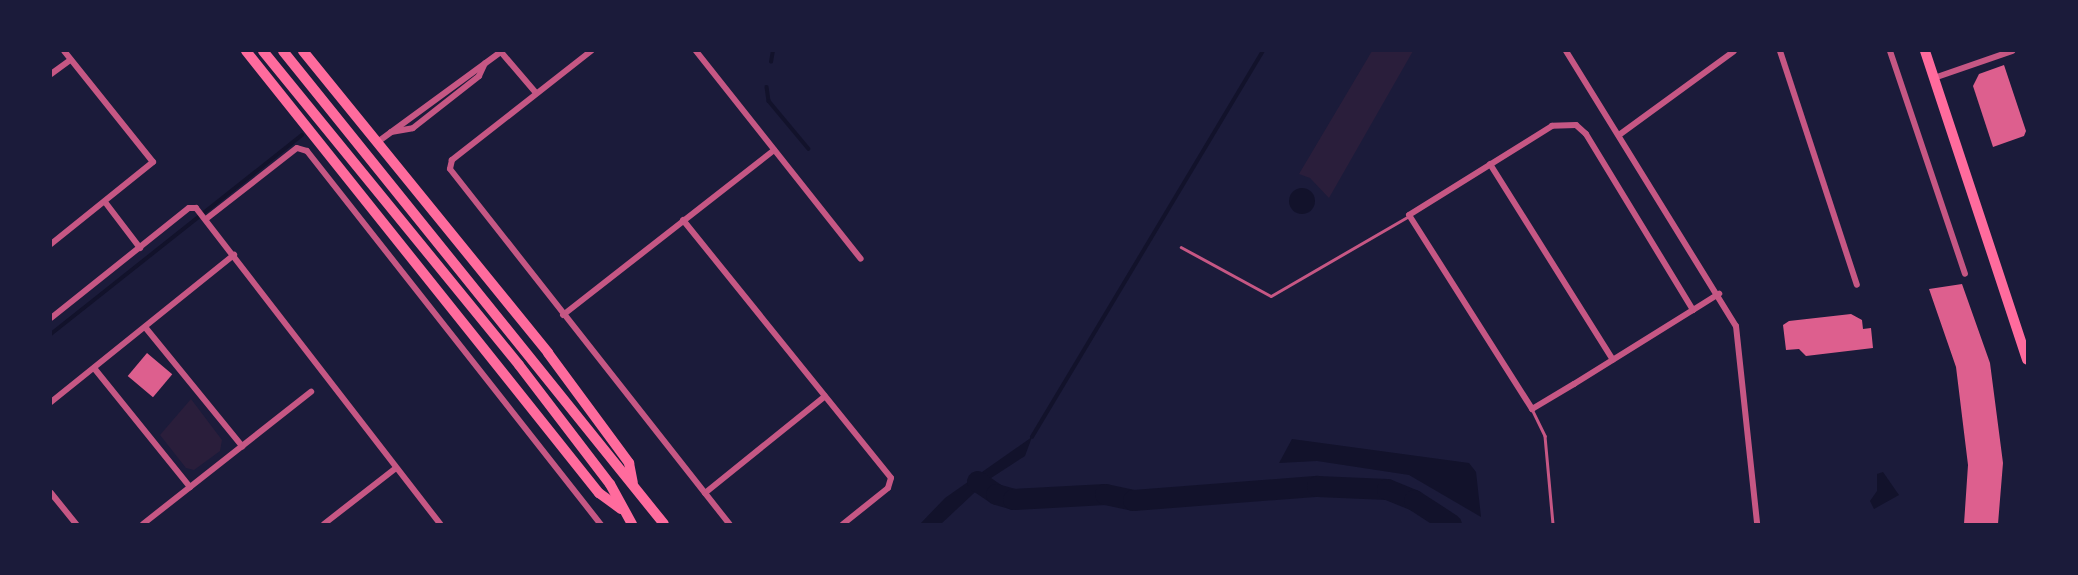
<!DOCTYPE html>
<style>
body{margin:0}
#map{position:relative;width:2078px;height:575px;overflow:hidden;background:#1b1b3a;font-family:"Open Sans",sans-serif}
div>[style]{position:absolute}
[style*='--x']{left:calc(var(--x)*1px);top:calc(var(--y)*1px);width:calc(var(--w)*1px);rotate:calc(var(--a)*1deg)}
.green>*{inset:0;background:#2a1e3b}
.water>*{inset:0;background:#12122b}
.round{border-radius:50%}
.stream>*{height:3.5px;margin:-1.75px;padding:0 1.75px;transform-origin:1.75px;border-radius:1.75px;background:#12122b}
.river>*{height:21px;margin:-10.5px;padding:0 10.5px;transform-origin:10.5px;border-radius:10.5px;background:#12122b}
.building>*{inset:0;background:#dd5f8e;transform-origin:0 0}
.service>*{height:2.5px;margin:-1.25px;padding:0 1.25px;transform-origin:1.25px;border-radius:1.25px;background:#c65784}
.minor>*{height:6px;margin:-3px;padding:0 3px;transform-origin:3px;border-radius:3px;background:#c65784}
.primary>*{height:10px;margin:-5px;padding:0 5px;transform-origin:5px;border-radius:5px;background:#ff6b9d}
.trunk>*{height:10px;margin:-5px;padding:0 5px;transform-origin:5px;border-radius:5px;background:#ff6b9d}
span{translate:-50% -50%;white-space:nowrap;text-align:center;line-height:1.15;-webkit-text-stroke:6px #1b1b3a;paint-order:stroke}
.frame{position:absolute;inset:0;border:52px solid #1b1b3a;pointer-events:none}
</style>
<div id="map">
<div class="green">
<div style="clip-path:polygon(1372px 51px,1413px 51px,1329px 198px,1310px 178px,1299px 174px)"></div>
<div style="clip-path:polygon(191px 399px,222px 440px,220px 451px,194px 470px,186px 468px,160px 435px)"></div>
</div>
<div class="water">
<div class="round" style="left:1289px;top:188px;width:26px;height:26px"></div>
<div style="clip-path:polygon(1032px 437px,1025px 456px,988px 480px,941px 524px,920px 524px,945px 498px)"></div>
<div style="clip-path:polygon(1292px 439px,1469px 463px,1476px 472px,1481px 517px,1409px 475px,1317px 461px,1279px 463px)"></div>
<div style="clip-path:polygon(1883px 472px,1899px 495px,1874px 509px,1870px 501px,1877px 491px,1877px 474px)"></div>
</div>
<div class="stream">
<div style="--x:771;--y:62;--w:11;--a:-80"></div>
<div style="--x:767;--y:87;--w:14;--a:82"></div>
<div style="--x:769;--y:101;--w:62;--a:50.2"></div>
<div style="--x:51;--y:334;--w:320;--a:-38.4"></div>
<div style="--x:1032;--y:437;--w:450;--a:-59.1"></div>
</div>
<div class="river">
<div style="--x:977;--y:481;--w:23;--a:34"></div>
<div style="--x:996;--y:494;--w:18;--a:16"></div>
<div style="--x:1013;--y:499;--w:92;--a:-3.1"></div>
<div style="--x:1105;--y:494;--w:29;--a:12"></div>
<div style="--x:1133;--y:500;--w:185;--a:-4.4"></div>
<div style="--x:1317;--y:486;--w:70;--a:2.5"></div>
<div style="--x:1387;--y:489;--w:29;--a:22"></div>
<div style="--x:1414;--y:500;--w:44;--a:33"></div>
</div>
<div class="building">
<div style="clip-path:polygon(2004px 65px,2026px 131px,2024px 136px,1993px 147px,1973px 86px,1979px 74px)"></div>
<div style="clip-path:polygon(1962px 284px,1990px 363px,2003px 463px,1998px 524px,1964px 524px,1968px 465px,1956px 367px,1929px 289px)"></div>
<div style="clip-path:polygon(1851px 314px,1862px 320px,1863px 329px,1871px 328px,1873px 348px,1806px 356px,1799px 349px,1786px 350px,1783px 325px,1789px 321px)"></div>
<div style="left:147px;top:353px;width:33px;height:30px;rotate:40deg"></div>
</div>
<div class="service">
<div style="--x:1181;--y:247;--w:102;--a:28.6"></div>
<div style="--x:1271;--y:296;--w:160;--a:-30.1"></div>
<div style="--x:1532;--y:409;--w:30;--a:64"></div>
<div style="--x:1545;--y:436;--w:88;--a:84.8"></div>
</div>
<div class="minor">
<div style="--x:591;--y:51;--w:177;--a:141.9"></div>
<div style="--x:452;--y:160;--w:9;--a:103"></div>
<div style="--x:450;--y:169;--w:452;--a:51.8"></div>
<div style="--x:696;--y:51;--w:265;--a:51.6"></div>
<div style="--x:1566;--y:51;--w:323;--a:58.3"></div>
<div style="--x:1736;--y:326;--w:199;--a:83.9"></div>
<div style="--x:1780;--y:51;--w:246;--a:71.8"></div>
<div style="--x:1890;--y:51;--w:235;--a:71.4"></div>
<div style="--x:501;--y:52;--w:54;--a:49.5"></div>
<div style="--x:51;--y:74;--w:24;--a:-36"></div>
<div style="--x:1934;--y:78;--w:83;--a:-19.1"></div>
<div style="--x:391;--y:132;--w:22;--a:-10"></div>
<div style="--x:413;--y:128;--w:84;--a:-38.2"></div>
<div style="--x:479;--y:76;--w:14;--a:-65"></div>
<div style="--x:1619;--y:135;--w:142;--a:-36.1"></div>
<div style="--x:379;--y:141;--w:152;--a:-36.2"></div>
<div style="--x:1490;--y:164;--w:231;--a:57.9"></div>
<div style="--x:105;--y:202;--w:58;--a:52.7"></div>
<div style="--x:206;--y:219;--w:115;--a:-38"></div>
<div style="--x:297;--y:148;--w:10;--a:17"></div>
<div style="--x:307;--y:151;--w:475;--a:51.8"></div>
<div style="--x:683;--y:220;--w:331;--a:51.1"></div>
<div style="--x:891;--y:478;--w:10;--a:107"></div>
<div style="--x:888;--y:488;--w:58;--a:141.3"></div>
<div style="--x:51;--y:244;--w:131;--a:-38.8"></div>
<div style="--x:153;--y:162;--w:142;--a:-128.7"></div>
<div style="--x:1693;--y:310;--w:206;--a:-121.3"></div>
<div style="--x:1586;--y:134;--w:13;--a:-138"></div>
<div style="--x:1576;--y:125;--w:24;--a:178"></div>
<div style="--x:1552;--y:126;--w:168;--a:148.1"></div>
<div style="--x:1409;--y:215;--w:230;--a:57.6"></div>
<div style="--x:1532;--y:409;--w:49;--a:-30.8"></div>
<div style="--x:1574;--y:384;--w:140;--a:-31.9"></div>
<div style="--x:1693;--y:310;--w:31;--a:-32"></div>
<div style="--x:563;--y:315;--w:268;--a:-38"></div>
<div style="--x:51;--y:318;--w:176;--a:-38.6"></div>
<div style="--x:189;--y:208;--w:7;--a:0"></div>
<div style="--x:196;--y:208;--w:399;--a:52.3"></div>
<div style="--x:145;--y:327;--w:154;--a:50.8"></div>
<div style="--x:94;--y:368;--w:153;--a:51.1"></div>
<div style="--x:51;--y:402;--w:235;--a:-38.8"></div>
<div style="--x:51;--y:493;--w:40;--a:51"></div>
<div style="--x:705;--y:493;--w:154;--a:-38.9"></div>
<div style="--x:143;--y:524;--w:214;--a:-38.2"></div>
<div style="--x:324;--y:524;--w:91;--a:-37.9"></div>
</div>
<div class="primary">
<div style="--x:246;--y:51;--w:566;--a:51.39"></div>
<div style="--x:599;--y:493;--w:27;--a:36"></div>
<div style="--x:303;--y:51;--w:389;--a:50.9"></div>
<div style="--x:548;--y:353;--w:137;--a:53.6"></div>
<div style="--x:629;--y:463;--w:20;--a:79"></div>
<div style="--x:1925;--y:51;--w:325;--a:71.7"></div>
</div>
<div class="trunk">
<div style="--x:263;--y:51;--w:405;--a:50.8"></div>
<div style="--x:519;--y:365;--w:150;--a:52.6"></div>
<div style="--x:610;--y:484;--w:46;--a:61.2"></div>
<div style="--x:283;--y:51;--w:607;--a:51.15"></div>
</div>
<div class="frame"></div>
</div>
